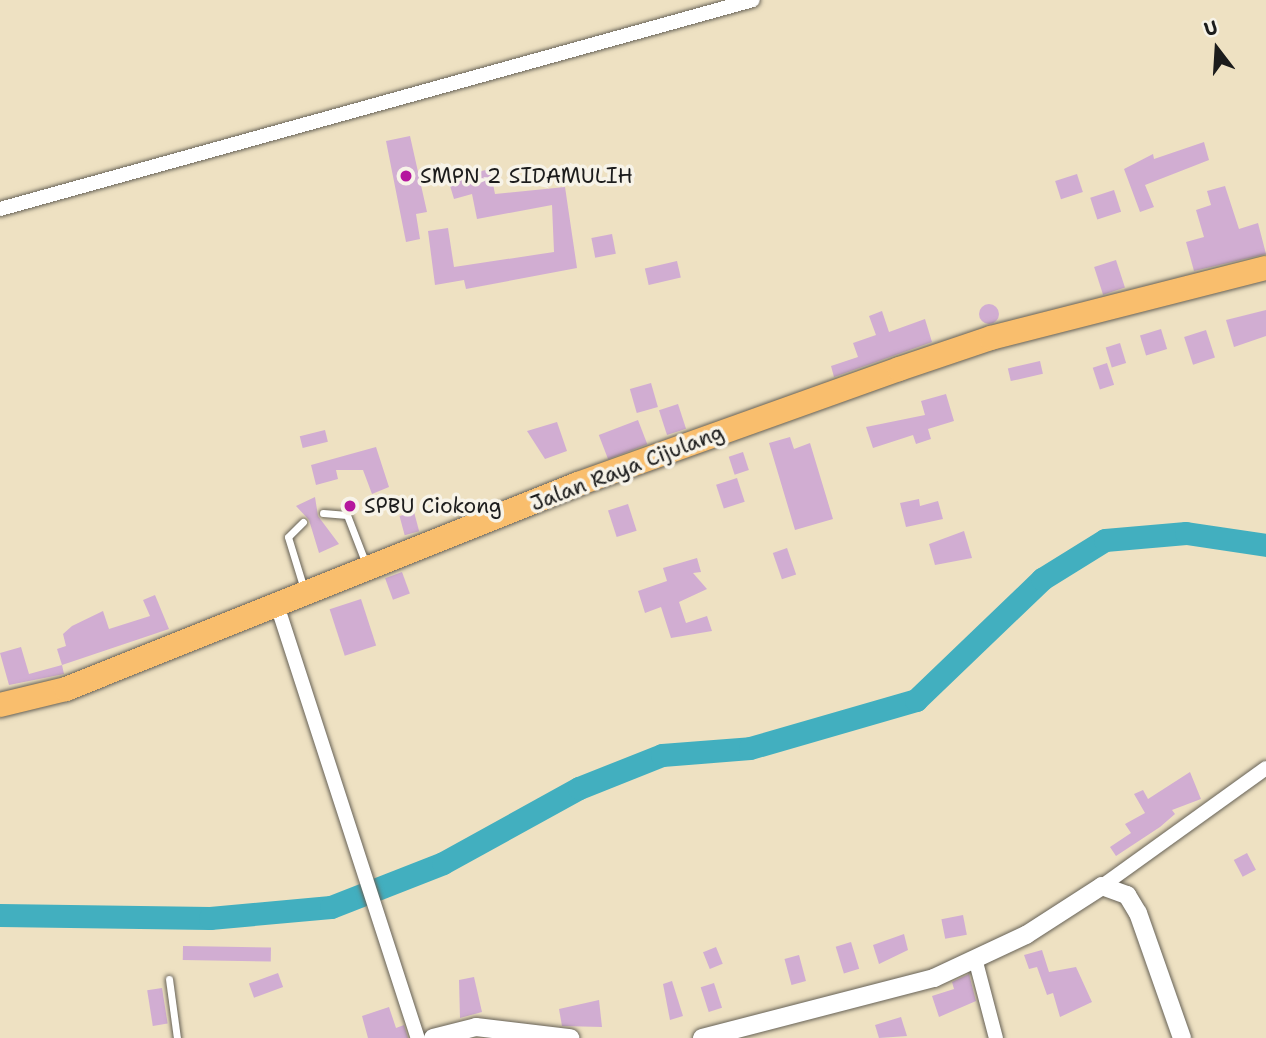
<!DOCTYPE html>
<style>
body{margin:0}
#map{position:relative;width:1266px;height:1038px;overflow:hidden;background:#eee1c2;font-family:"Shantell Sans",sans-serif}
div>[style]{position:absolute}
[style*='--x']{left:calc(var(--x)*1px);top:calc(var(--y)*1px);width:calc(var(--w)*1px);rotate:calc(var(--a)*1deg)}
.river>*{height:23px;margin:-11.5px;padding:0 11.5px;transform-origin:11.5px;border-radius:11.5px;background:#42afbf}
.building>*{inset:0;background:#d1add2;transform-origin:0 0}
.round{border-radius:50%}
.roads{filter:drop-shadow(0 0 2px #666156) drop-shadow(0 0 2px #666156)}
.service>*{height:7px;margin:-3.5px;padding:0 3.5px;transform-origin:3.5px;border-radius:3.5px;background:#fff}
.minor>*{height:14px;margin:-7px;padding:0 7px;transform-origin:7px;border-radius:7px;background:#fff}
.tertiary>*{height:18px;margin:-9px;padding:0 9px;transform-origin:9px;border-radius:9px;background:#fff}
.trunk>*{height:24px;margin:-12px;padding:0 12px;transform-origin:12px;border-radius:12px;background:#f9be6d}
.dots>*{width:19px;height:19px;translate:-50% -50%;box-sizing:border-box;border:4px solid #f7f3e8;border-radius:50%}
span{translate:-50% -50%;white-space:nowrap;text-align:center;line-height:1.15;-webkit-text-stroke:7px #f7f3e8;paint-order:stroke}
.poi-label{font-size:21px;color:#1c1c1c}
.left{translate:0 -50%;text-align:left}
.street-label{font-size:21px;color:#1c1c1c}
.north{position:absolute;left:1182px;top:14px;width:70px;height:70px;-webkit-text-stroke:5px #f7f3e8;paint-order:stroke;rotate:343deg;font-size:19px;font-weight:700;line-height:28px;text-align:center;color:#1c1c1c}
.north::after{content:'';display:block;margin:auto;width:24px;height:32px;background:#1c1c1c;clip-path:polygon(50% 0,100% 100%,50% 72%,0 100%)}
</style>
<div id="map">
<div class="river">
<div style="--x:0;--y:915;--w:210;--a:0.8"></div>
<div style="--x:210;--y:918;--w:121;--a:-5.2"></div>
<div style="--x:331;--y:907;--w:120;--a:-21.4"></div>
<div style="--x:443;--y:863;--w:155;--a:-28.9"></div>
<div style="--x:579;--y:788;--w:89;--a:-21.7"></div>
<div style="--x:662;--y:755;--w:88;--a:-4.5"></div>
<div style="--x:750;--y:748;--w:173;--a:-16.1"></div>
<div style="--x:916;--y:700;--w:175;--a:-43.8"></div>
<div style="--x:1042;--y:579;--w:74;--a:-31.8"></div>
<div style="--x:1105;--y:540;--w:81;--a:-4.9"></div>
<div style="--x:1186;--y:533;--w:81;--a:8.5"></div>
</div>
<div class="building">
<div style="clip-path:polygon(410px 136px,427px 212px,416px 214px,420px 239px,406px 242px,386px 141px)"></div>
<div style="clip-path:polygon(1204px 142px,1209px 160px,1145px 185px,1154px 207px,1140px 212px,1124px 169px,1153px 154px,1154px 159px)"></div>
<div style="clip-path:polygon(490px 169px,495px 194px,565px 187px,577px 268px,466px 289px,464px 280px,435px 285px,428px 231px,448px 228px,454px 267px,554px 252px,552px 205px,477px 219px,472px 194px,454px 199px,448px 179px)"></div>
<div style="left:1077px;top:174px;width:19px;height:23px;rotate:72deg"></div>
<div style="clip-path:polygon(1225px 186px,1239px 229px,1258px 223px,1266px 254px,1194px 271px,1186px 242px,1204px 237px,1196px 210px,1211px 205px,1207px 191px)"></div>
<div style="left:1114px;top:190px;width:23px;height:25px;rotate:72deg"></div>
<div style="left:612px;top:234px;width:20px;height:21px;rotate:79deg"></div>
<div style="left:1116px;top:260px;width:29px;height:23px;rotate:72deg"></div>
<div style="left:677px;top:261px;width:17px;height:33px;rotate:77deg"></div>
<div class="round" style="left:979px;top:304px;width:20px;height:20px"></div>
<div style="clip-path:polygon(1266px 310px,1266px 336px,1234px 347px,1226px 320px)"></div>
<div style="clip-path:polygon(882px 311px,889px 332px,925px 319px,932px 342px,834px 377px,831px 366px,858px 357px,853px 343px,876px 335px,869px 316px)"></div>
<div style="left:1161px;top:329px;width:21px;height:22px;rotate:73deg"></div>
<div style="left:1206px;top:330px;width:29px;height:23px;rotate:72deg"></div>
<div style="left:1120px;top:343px;width:21px;height:15px;rotate:73deg"></div>
<div style="left:1040px;top:361px;width:13px;height:33px;rotate:77deg"></div>
<div style="left:1107px;top:363px;width:23px;height:15px;rotate:72deg"></div>
<div style="left:651px;top:383px;width:25px;height:22px;rotate:74deg"></div>
<div style="clip-path:polygon(946px 394px,954px 421px,928px 429px,931px 439px,916px 444px,913px 435px,873px 448px,866px 427px,925px 415px,921px 401px)"></div>
<div style="left:678px;top:404px;width:26px;height:20px;rotate:72deg"></div>
<div style="left:638px;top:420px;width:26px;height:42px;rotate:69deg"></div>
<div style="clip-path:polygon(557px 422px,567px 451px,545px 459px,527px 431px)"></div>
<div style="left:325px;top:430px;width:12px;height:26px;rotate:76deg"></div>
<div style="clip-path:polygon(790px 437px,794px 449px,810px 443px,833px 519px,795px 530px,769px 443px)"></div>
<div style="clip-path:polygon(376px 447px,389px 487px,372px 494px,363px 470px,336px 470px,338px 479px,316px 485px,311px 465px)"></div>
<div style="left:743px;top:452px;width:19px;height:15px;rotate:72deg"></div>
<div style="left:737px;top:478px;width:25px;height:22px;rotate:72deg"></div>
<div style="clip-path:polygon(315px 497px,318px 516px,339px 544px,319px 553px,309px 520px,296px 506px)"></div>
<div style="clip-path:polygon(919px 499px,920px 506px,938px 501px,943px 519px,906px 527px,900px 503px)"></div>
<div style="left:628px;top:504px;width:28px;height:21px;rotate:72deg"></div>
<div style="left:414px;top:512px;width:20px;height:15px;rotate:75deg"></div>
<div style="clip-path:polygon(964px 531px,972px 558px,935px 565px,929px 544px)"></div>
<div style="left:787px;top:548px;width:28px;height:15px;rotate:71deg"></div>
<div style="clip-path:polygon(697px 558px,701px 572px,693px 573px,707px 589px,679px 602px,686px 623px,707px 616px,712px 631px,671px 638px,661px 607px,645px 613px,638px 591px,667px 581px,663px 568px)"></div>
<div style="left:402px;top:572px;width:23px;height:18px;rotate:70deg"></div>
<div style="clip-path:polygon(155px 595px,169px 629px,62px 665px,57px 649px,66px 646px,63px 634px,72px 626px,103px 611px,109px 629px,150px 616px,143px 600px)"></div>
<div style="left:361px;top:599px;width:49px;height:33px;rotate:72deg"></div>
<div style="clip-path:polygon(21px 647px,29px 674px,62px 665px,64px 674px,9px 685px,0 653px)"></div>
<div style="clip-path:polygon(1190px 772px,1201px 799px,1172px 810px,1175px 814px,1160px 827px,1116px 856px,1110px 847px,1131px 833px,1125px 824px,1145px 813px,1134px 794px,1143px 790px,1148px 799px)"></div>
<div style="left:1247px;top:853px;width:19px;height:15px;rotate:62deg"></div>
<div style="left:963px;top:915px;width:20px;height:22px;rotate:79deg"></div>
<div style="clip-path:polygon(904px 934px,908px 950px,879px 964px,873px 945px)"></div>
<div style="left:851px;top:942px;width:28px;height:16px;rotate:73deg"></div>
<div style="left:183px;top:946px;width:88px;height:14px;rotate:1deg"></div>
<div style="left:716px;top:947px;width:18px;height:14px;rotate:68deg"></div>
<div style="clip-path:polygon(1042px 950px,1049px 972px,1076px 967px,1092px 1002px,1060px 1017px,1053px 993px,1047px 995px,1037px 967px,1029px 969px,1024px 955px)"></div>
<div style="left:799px;top:955px;width:27px;height:15px;rotate:75deg"></div>
<div style="left:278px;top:973px;width:15px;height:31px;rotate:70deg"></div>
<div style="clip-path:polygon(969px 974px,976px 1001px,939px 1017px,932px 996px,954px 989px,952px 982px)"></div>
<div style="clip-path:polygon(474px 977px,482px 1012px,460px 1018px,459px 980px)"></div>
<div style="clip-path:polygon(672px 981px,683px 1016px,670px 1020px,663px 984px)"></div>
<div style="left:714px;top:983px;width:26px;height:14px;rotate:72deg"></div>
<div style="left:162px;top:988px;width:36px;height:15px;rotate:81deg"></div>
<div style="clip-path:polygon(599px 1000px,602px 1027px,562px 1026px,559px 1009px)"></div>
<div style="clip-path:polygon(389px 1007px,396px 1028px,404px 1025px,408px 1038px,368px 1038px,362px 1016px)"></div>
<div style="clip-path:polygon(901px 1017px,907px 1036px,879px 1038px,875px 1025px)"></div>
</div>
<div class="roads">
<div class="service">
<div style="--x:323;--y:513;--w:24;--a:5"></div>
<div style="--x:347;--y:515;--w:53;--a:68.8"></div>
<div style="--x:303;--y:522;--w:21;--a:135"></div>
<div style="--x:288;--y:537;--w:54;--a:72.9"></div>
<div style="--x:169;--y:979;--w:60;--a:82.3"></div>
</div>
<div class="minor">
<div style="--x:0;--y:209;--w:781;--a:-15.51"></div>
<div style="--x:277;--y:605;--w:455;--a:72"></div>
<div style="--x:1102;--y:886;--w:202;--a:-35.7"></div>
<div style="--x:976;--y:962;--w:79;--a:75.3"></div>
</div>
<div class="tertiary">
<div style="--x:433;--y:1038;--w:44;--a:-14.3"></div>
<div style="--x:476;--y:1027;--w:95;--a:6.7"></div>
<div style="--x:702;--y:1038;--w:240;--a:-14.5"></div>
<div style="--x:934;--y:978;--w:102;--a:-25.1"></div>
<div style="--x:1026;--y:935;--w:90;--a:-32.8"></div>
<div style="--x:1102;--y:886;--w:27;--a:20"></div>
<div style="--x:1127;--y:895;--w:21;--a:59"></div>
<div style="--x:1138;--y:913;--w:133;--a:70.6"></div>
</div>
<div class="trunk">
<div style="--x:0;--y:705;--w:68;--a:-13.6"></div>
<div style="--x:66;--y:689;--w:552;--a:-21.82"></div>
<div style="--x:578;--y:484;--w:341;--a:-19.7"></div>
<div style="--x:899;--y:369;--w:97;--a:-18.6"></div>
<div style="--x:991;--y:338;--w:284;--a:-14.3"></div>
</div>
</div>
<div class="dots">
<div style="left:406px;top:176px;background:#b5179e"></div>
<div style="left:350px;top:506px;background:#b5179e"></div>
</div>
<div class="poi-label">
<span class="left" style="left:420px;top:176px">SMPN 2 SIDAMULIH</span>
<span class="left" style="left:364px;top:506px">SPBU Ciokong</span>
</div>
<div class="street-label">
<span style="left:627px;top:468px;rotate:-21deg">Jalan Raya Cijulang</span>
</div>
<div class="north">U</div>
</div>
